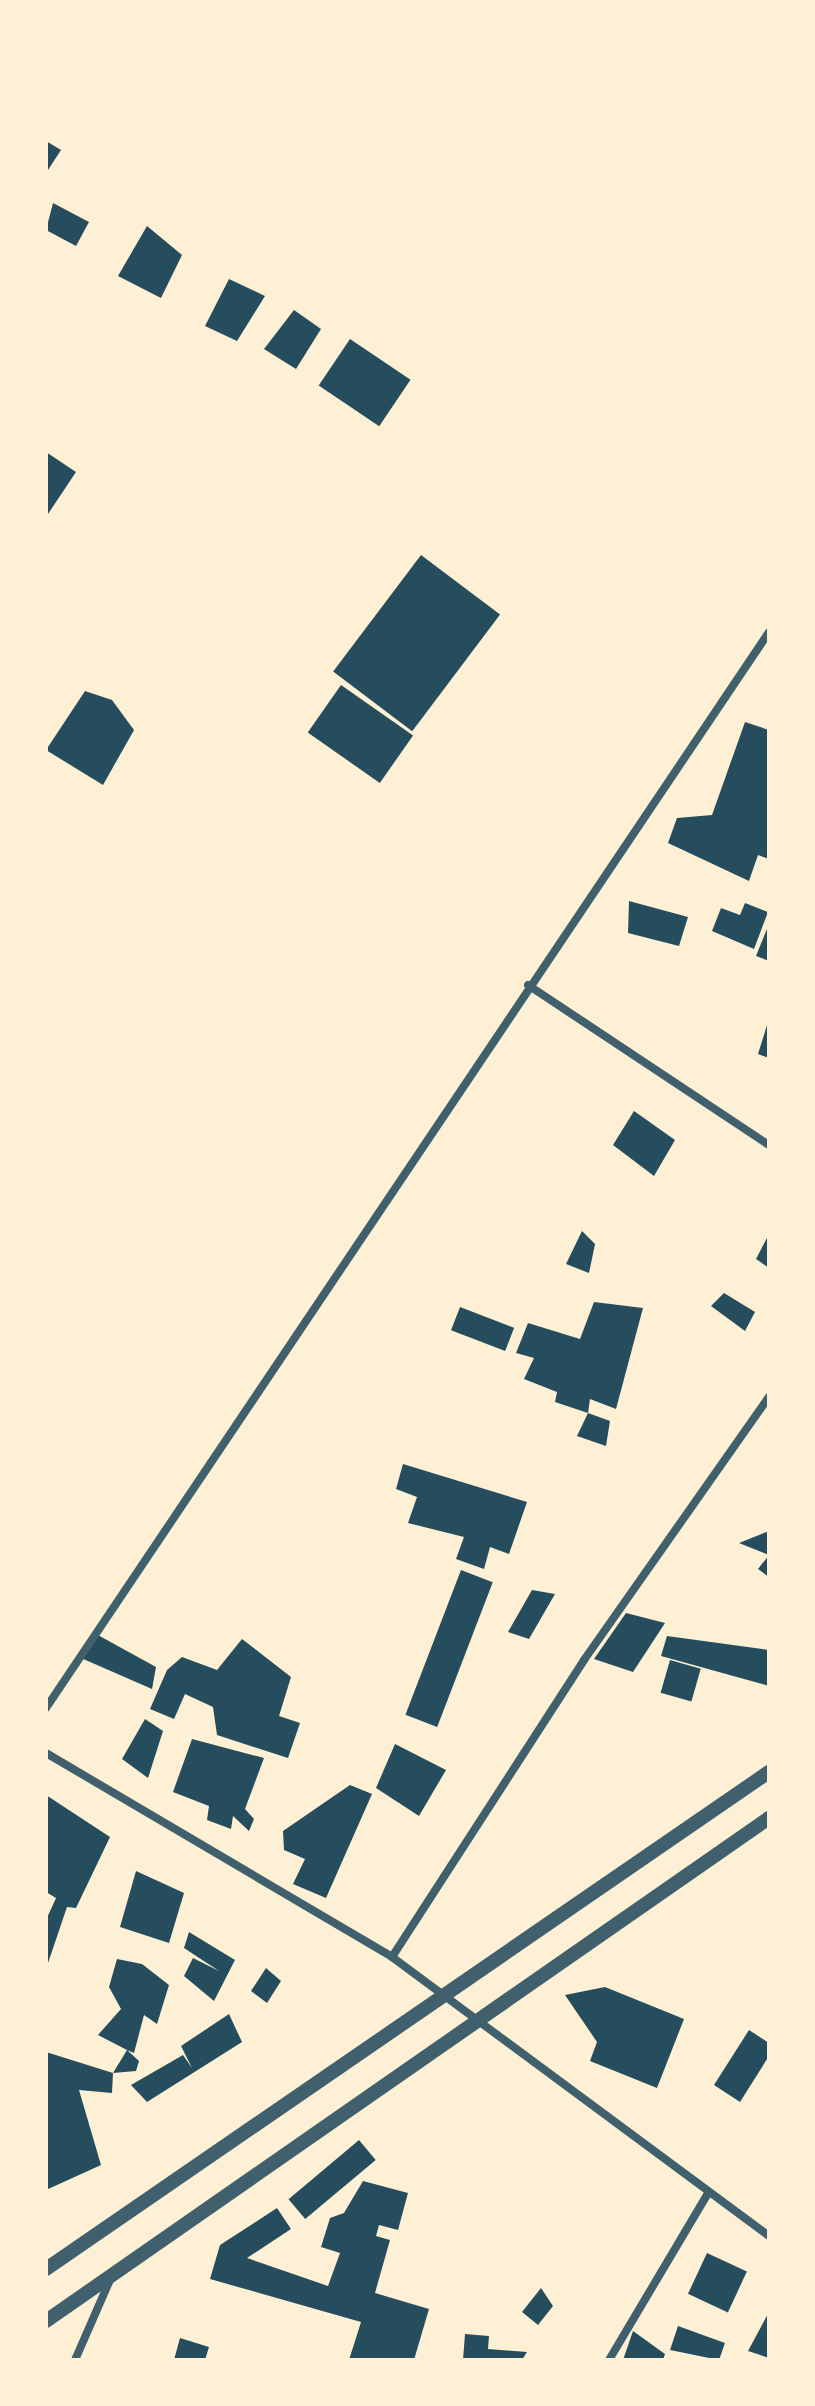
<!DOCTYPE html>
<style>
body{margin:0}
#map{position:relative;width:815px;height:2406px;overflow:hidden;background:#fdf0d5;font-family:"Titillium Web",sans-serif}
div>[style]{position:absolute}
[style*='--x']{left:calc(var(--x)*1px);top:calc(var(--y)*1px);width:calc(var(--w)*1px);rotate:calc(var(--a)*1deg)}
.building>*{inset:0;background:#264d5e;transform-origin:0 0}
.minor>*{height:8px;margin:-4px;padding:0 4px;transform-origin:4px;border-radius:4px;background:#3f606c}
.tertiary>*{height:14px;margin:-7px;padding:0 7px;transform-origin:7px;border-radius:7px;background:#3f606c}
span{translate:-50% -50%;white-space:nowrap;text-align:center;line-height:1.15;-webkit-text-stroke:6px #fdf0d5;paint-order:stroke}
.frame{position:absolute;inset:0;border:48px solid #fdf0d5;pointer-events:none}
</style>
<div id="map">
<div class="building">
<div style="clip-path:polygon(46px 141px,61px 150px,46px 173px)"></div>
<div style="clip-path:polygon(53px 203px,89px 222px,76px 246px,46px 230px)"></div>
<div style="clip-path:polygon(147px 226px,182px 255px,161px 298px,118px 276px)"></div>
<div style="clip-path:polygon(229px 279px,265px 296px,237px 341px,205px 326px)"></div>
<div style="clip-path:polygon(294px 310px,321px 329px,296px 369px,264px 349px)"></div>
<div style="left:350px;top:339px;width:73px;height:56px;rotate:34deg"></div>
<div style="clip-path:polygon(46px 452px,76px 472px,46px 517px)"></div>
<div style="left:421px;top:555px;width:99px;height:146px;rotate:37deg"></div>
<div style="left:341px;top:685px;width:88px;height:58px;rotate:35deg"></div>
<div style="clip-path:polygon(85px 691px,112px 700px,134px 730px,103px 785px,46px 750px)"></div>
<div style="clip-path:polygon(745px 722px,769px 730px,769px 859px,758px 855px,749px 881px,668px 843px,677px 818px,712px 815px)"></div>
<div style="clip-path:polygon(629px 901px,688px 917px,679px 946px,628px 933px)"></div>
<div style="clip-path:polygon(745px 903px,768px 912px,754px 949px,712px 931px,721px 908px,740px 915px)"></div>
<div style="clip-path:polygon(769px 924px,769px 961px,756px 956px)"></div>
<div style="clip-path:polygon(768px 1022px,769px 1022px,769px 1058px,758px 1054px)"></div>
<div style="clip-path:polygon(634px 1111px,675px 1140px,654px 1176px,613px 1145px)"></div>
<div style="clip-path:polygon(582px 1231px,595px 1244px,589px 1273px,566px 1264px)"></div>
<div style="clip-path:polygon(769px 1234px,769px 1268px,756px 1259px)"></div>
<div style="clip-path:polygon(724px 1293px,755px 1312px,745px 1331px,711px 1306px)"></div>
<div style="clip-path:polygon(594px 1302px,643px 1308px,616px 1409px,590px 1399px,588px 1413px,555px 1402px,557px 1392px,524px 1379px,534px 1358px,516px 1353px,528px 1323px,580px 1339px)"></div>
<div style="left:460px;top:1307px;width:58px;height:25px;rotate:21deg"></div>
<div style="clip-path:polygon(588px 1413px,610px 1421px,606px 1446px,577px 1436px)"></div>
<div style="clip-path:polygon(403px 1464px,527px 1502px,509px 1554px,490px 1547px,484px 1569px,456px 1559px,464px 1537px,408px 1523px,417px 1497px,396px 1489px)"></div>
<div style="clip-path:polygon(769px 1531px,769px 1577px,758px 1569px,769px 1555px,739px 1543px)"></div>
<div style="left:461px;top:1570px;width:34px;height:155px;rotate:21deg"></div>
<div style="clip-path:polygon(532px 1590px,555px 1594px,529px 1639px,508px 1632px)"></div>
<div style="clip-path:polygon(626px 1613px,665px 1623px,633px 1672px,594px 1659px)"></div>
<div style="clip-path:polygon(96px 1634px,156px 1667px,152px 1689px,81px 1658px)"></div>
<div style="clip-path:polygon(667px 1636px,769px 1650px,769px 1686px,661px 1656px)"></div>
<div style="clip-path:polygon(242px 1639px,291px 1677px,279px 1716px,300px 1723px,288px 1758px,217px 1735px,213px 1707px,185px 1694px,174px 1719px,150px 1709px,167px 1670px,182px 1657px,217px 1670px)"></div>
<div style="left:670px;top:1660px;width:32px;height:34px;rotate:16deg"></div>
<div style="clip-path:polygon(145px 1719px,163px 1731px,148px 1778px,122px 1759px)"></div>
<div style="clip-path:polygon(192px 1739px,264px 1758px,245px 1809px,254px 1819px,249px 1831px,233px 1816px,231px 1829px,207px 1820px,209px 1806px,173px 1792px)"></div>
<div style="clip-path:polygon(395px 1744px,446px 1770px,419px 1816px,376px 1788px)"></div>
<div style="clip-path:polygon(350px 1785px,372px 1794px,326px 1898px,293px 1884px,305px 1859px,284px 1850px,283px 1831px)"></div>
<div style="clip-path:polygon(46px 1795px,110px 1837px,76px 1908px,67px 1907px,47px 1966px,46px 1920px,56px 1898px,46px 1892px)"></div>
<div style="clip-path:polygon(136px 1871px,184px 1893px,169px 1943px,120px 1927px)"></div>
<div style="clip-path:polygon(189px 1932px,235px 1960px,214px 2001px,184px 1976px,193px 1958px,219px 1971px,184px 1948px)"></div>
<div style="clip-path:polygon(117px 1959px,142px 1964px,169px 1985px,157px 2024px,144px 2015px,134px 2053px,127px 2050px,139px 2061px,136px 2071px,113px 2073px,127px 2050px,98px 2035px,121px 2009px,109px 1987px)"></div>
<div style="clip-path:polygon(266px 1968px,281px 1981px,267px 2003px,251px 1991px)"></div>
<div style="clip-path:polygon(605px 1987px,684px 2019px,657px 2088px,590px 2061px,597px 2042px,565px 1995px)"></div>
<div style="clip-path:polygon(229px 2014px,242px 2042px,147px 2102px,131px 2085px,183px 2055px,192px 2068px,181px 2046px)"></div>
<div style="clip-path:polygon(749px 2030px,769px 2043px,769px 2056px,740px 2102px,714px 2085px)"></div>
<div style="clip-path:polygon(46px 2052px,113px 2073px,112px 2093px,79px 2090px,101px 2165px,46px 2190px)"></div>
<div style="left:359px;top:2140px;width:26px;height:92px;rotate:50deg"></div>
<div style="clip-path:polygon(363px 2181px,408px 2193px,398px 2230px,379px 2225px,376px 2236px,390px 2240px,375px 2293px,429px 2309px,414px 2360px,349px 2360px,361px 2322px,210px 2279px,220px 2245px,277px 2208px,291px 2229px,247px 2258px,328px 2286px,340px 2253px,321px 2247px,330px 2218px,344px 2213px)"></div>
<div style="left:707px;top:2253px;width:44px;height:45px;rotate:25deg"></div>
<div style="clip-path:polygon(541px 2288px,553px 2306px,538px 2325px,522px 2312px)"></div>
<div style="clip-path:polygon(769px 2312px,769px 2358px,748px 2351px)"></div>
<div style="clip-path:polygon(678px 2326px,725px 2343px,719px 2360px,670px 2350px)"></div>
<div style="clip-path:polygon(633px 2331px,665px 2354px,663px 2360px,623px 2360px)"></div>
<div style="clip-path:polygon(465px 2334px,489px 2336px,488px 2349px,527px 2352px,522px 2360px,463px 2360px)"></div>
<div style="clip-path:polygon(180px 2338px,209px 2347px,205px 2360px,174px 2360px)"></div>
</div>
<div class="minor">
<div style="--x:528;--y:985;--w:289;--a:33.6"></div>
<div style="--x:46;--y:1708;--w:1296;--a:-56.1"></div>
<div style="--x:46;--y:1753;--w:402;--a:30.5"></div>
<div style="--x:392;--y:1957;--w:469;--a:36.5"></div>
<div style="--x:392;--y:1957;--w:354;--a:-57.1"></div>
<div style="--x:584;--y:1660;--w:322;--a:-54.9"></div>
<div style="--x:75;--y:2360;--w:87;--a:-66.4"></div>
<div style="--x:609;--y:2360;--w:192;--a:-59.3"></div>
</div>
<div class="tertiary">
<div style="--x:46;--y:2269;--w:877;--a:-34.51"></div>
<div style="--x:46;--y:2321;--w:881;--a:-34.83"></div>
</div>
<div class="frame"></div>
</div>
